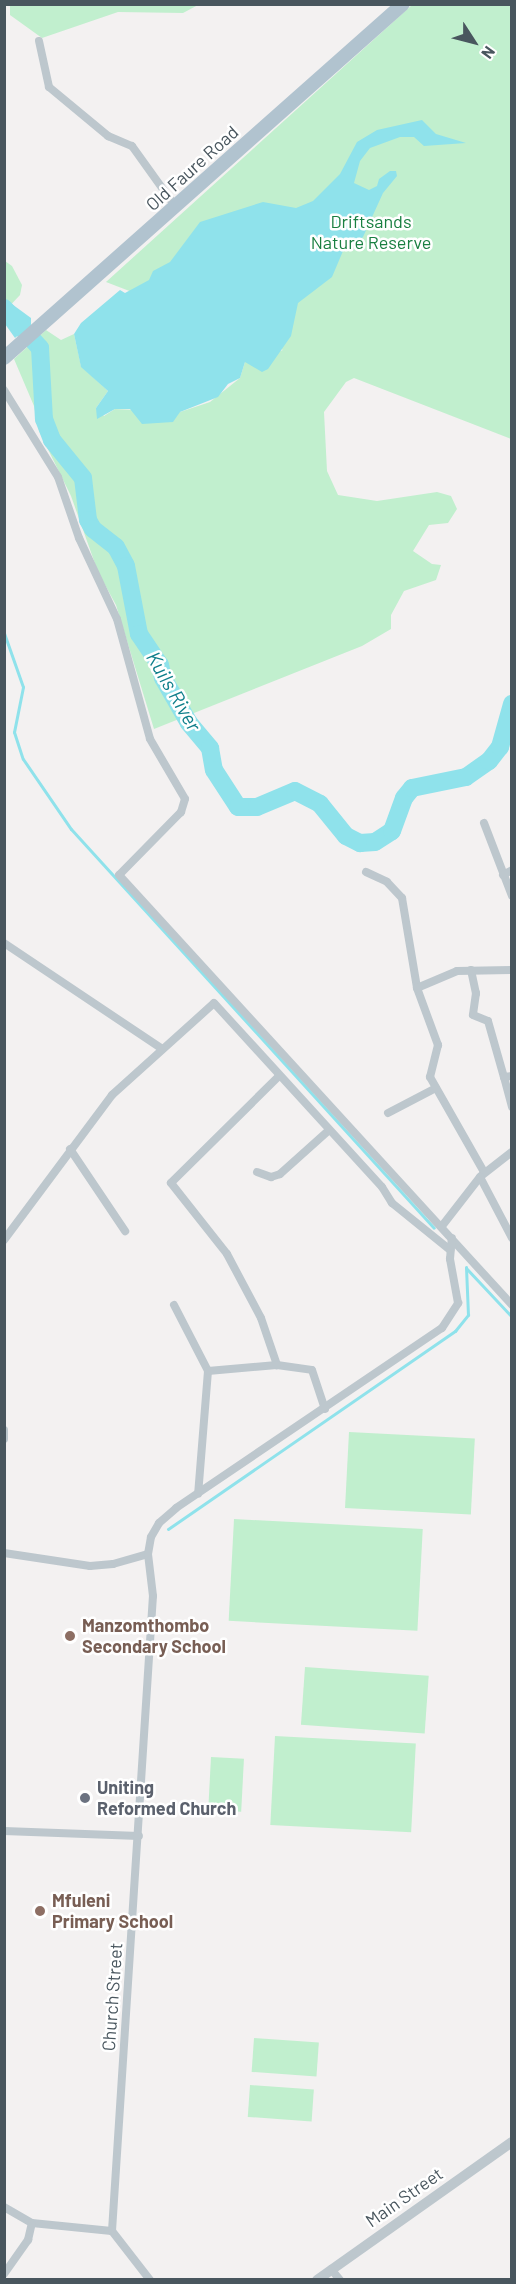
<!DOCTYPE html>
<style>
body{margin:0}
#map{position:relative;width:516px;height:2284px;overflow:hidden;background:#f3f1f1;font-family:Barlow,sans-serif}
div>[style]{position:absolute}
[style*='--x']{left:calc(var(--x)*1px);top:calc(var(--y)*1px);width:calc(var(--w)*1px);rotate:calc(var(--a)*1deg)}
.green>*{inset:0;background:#c1efce;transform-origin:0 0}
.water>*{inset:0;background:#8fe2eb}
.stream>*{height:3px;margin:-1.5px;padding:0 1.5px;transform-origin:1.5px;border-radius:1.5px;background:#8fe2eb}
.river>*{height:18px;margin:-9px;padding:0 9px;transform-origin:9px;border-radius:9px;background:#8fe2eb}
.minor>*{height:8px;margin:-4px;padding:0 4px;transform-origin:4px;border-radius:4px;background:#bdc7cd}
.tertiary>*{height:10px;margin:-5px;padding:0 5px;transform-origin:5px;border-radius:5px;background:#bdc7cd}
.primary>*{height:14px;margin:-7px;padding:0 7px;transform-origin:7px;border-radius:7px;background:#b1c3cf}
.dots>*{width:16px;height:16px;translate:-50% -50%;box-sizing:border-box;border:3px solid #fff;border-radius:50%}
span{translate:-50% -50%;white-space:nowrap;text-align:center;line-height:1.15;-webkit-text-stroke:5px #fff;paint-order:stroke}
.street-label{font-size:18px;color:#49565e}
.park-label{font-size:18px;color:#197f41}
.education-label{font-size:18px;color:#785e54;font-weight:700}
.left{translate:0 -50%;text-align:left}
.worship-label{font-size:18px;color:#5b616d;font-weight:700}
.water-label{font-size:20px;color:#0f7f8b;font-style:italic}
.frame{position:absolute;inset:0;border:6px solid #49565e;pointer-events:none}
.north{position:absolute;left:444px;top:12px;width:60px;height:60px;-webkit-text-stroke:4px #fff;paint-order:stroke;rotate:126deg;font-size:16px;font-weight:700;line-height:24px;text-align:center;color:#49565e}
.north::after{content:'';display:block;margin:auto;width:21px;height:27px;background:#49565e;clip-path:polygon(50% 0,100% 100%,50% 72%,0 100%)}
</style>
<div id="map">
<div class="green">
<div style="clip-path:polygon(10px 5px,10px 4px,198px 5px,183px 13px,118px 12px,42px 38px,10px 15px)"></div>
<div style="clip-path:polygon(412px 5px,511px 5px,511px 439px,354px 378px,346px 382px,324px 412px,327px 471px,338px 495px,377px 501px,437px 492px,451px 496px,457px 509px,448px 523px,429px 525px,413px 551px,432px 564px,441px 565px,436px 580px,404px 591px,391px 615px,391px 629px,362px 646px,154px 729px,116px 605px,98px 572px,71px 496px,39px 431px,34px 406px,14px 359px,46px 330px,61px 340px,74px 334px,81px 366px,108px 391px,96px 408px,104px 416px,115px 409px,180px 412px,210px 402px,240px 378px,245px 362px,283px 350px,106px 282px)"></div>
<div style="clip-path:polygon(5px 261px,12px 266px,22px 285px,20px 295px,5px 311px)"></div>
<div style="left:349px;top:1432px;width:126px;height:76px;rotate:3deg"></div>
<div style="left:234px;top:1519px;width:189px;height:102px;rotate:3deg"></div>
<div style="left:305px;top:1667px;width:124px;height:58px;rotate:4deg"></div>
<div style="left:275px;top:1736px;width:141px;height:89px;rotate:3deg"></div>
<div style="left:211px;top:1757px;width:33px;height:53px;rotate:3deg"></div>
<div style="left:254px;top:2038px;width:65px;height:34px;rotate:4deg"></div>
<div style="left:250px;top:2085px;width:64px;height:32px;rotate:4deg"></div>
</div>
<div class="water">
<div style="clip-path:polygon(422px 120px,436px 134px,466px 143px,424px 146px,414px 137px,400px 137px,370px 148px,360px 161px,354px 183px,369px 190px,377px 186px,379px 179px,390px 171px,396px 171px,397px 176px,383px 193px,363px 237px,343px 251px,332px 277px,298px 303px,291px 336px,268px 369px,262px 372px,245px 362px,240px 378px,228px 384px,218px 397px,180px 412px,173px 422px,142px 424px,130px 409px,115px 409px,97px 419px,96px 408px,108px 391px,81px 367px,74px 334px,81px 323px,120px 290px,125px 293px,149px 280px,153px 271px,170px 262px,200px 222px,263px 202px,296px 208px,313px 201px,340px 174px,357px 142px,377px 130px)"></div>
<div style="clip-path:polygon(5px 299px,31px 318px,31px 324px,15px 338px,5px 324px)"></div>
</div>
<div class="stream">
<div style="--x:4;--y:633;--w:57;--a:70.6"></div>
<div style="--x:23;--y:687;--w:46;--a:101.3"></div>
<div style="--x:14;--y:732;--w:28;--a:72"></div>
<div style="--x:23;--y:759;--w:85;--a:55.6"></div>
<div style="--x:71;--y:829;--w:539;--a:47.7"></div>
<div style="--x:466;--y:1268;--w:67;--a:46.8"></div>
<div style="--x:168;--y:1529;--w:349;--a:-34.6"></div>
<div style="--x:455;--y:1331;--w:21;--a:-51"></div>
<div style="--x:468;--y:1315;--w:48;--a:-92.4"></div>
</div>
<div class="river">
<div style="--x:4;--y:308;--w:54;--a:48"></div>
<div style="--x:40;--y:348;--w:71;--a:86.8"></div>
<div style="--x:44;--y:419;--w:22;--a:69"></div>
<div style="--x:52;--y:440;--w:49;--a:50.8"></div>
<div style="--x:83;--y:478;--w:42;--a:83.2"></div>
<div style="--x:88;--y:520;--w:10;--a:61"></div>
<div style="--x:93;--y:529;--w:29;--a:38"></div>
<div style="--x:116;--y:547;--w:21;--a:62"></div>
<div style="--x:126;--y:566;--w:69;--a:79.2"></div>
<div style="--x:139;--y:634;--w:37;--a:56"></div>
<div style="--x:160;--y:665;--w:13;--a:77"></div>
<div style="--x:163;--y:678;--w:52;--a:60"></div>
<div style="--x:189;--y:723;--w:33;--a:50"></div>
<div style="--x:210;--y:748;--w:22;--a:80"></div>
<div style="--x:214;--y:770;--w:44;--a:57"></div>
<div style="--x:238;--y:807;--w:19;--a:0"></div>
<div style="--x:257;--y:807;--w:41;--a:-22.8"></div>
<div style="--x:295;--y:791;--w:28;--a:27"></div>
<div style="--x:320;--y:804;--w:41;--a:50.9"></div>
<div style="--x:346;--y:836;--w:16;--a:27"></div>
<div style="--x:360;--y:843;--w:15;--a:-4"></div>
<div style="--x:375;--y:842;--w:20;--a:-33"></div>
<div style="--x:392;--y:831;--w:35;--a:-70"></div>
<div style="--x:404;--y:798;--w:13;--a:-51"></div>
<div style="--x:412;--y:788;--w:55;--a:-11.5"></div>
<div style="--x:466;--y:777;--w:28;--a:-35"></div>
<div style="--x:489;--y:761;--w:18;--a:-52"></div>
<div style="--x:500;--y:747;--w:45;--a:-74.4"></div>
</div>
<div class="minor">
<div style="--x:39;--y:41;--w:47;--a:77.7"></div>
<div style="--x:49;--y:87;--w:77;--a:39.7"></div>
<div style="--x:108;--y:136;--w:26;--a:23"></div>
<div style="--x:132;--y:146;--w:74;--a:54.4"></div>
<div style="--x:4;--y:390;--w:102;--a:58.2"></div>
<div style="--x:58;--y:477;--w:65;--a:71"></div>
<div style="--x:79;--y:538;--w:89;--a:64.9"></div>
<div style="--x:117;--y:619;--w:124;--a:74.6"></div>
<div style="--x:150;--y:739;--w:69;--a:59.7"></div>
<div style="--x:185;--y:799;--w:14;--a:107"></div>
<div style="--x:181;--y:812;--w:88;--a:134.5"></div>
<div style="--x:119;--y:875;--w:583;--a:47.57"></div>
<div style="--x:484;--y:823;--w:78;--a:69"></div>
<div style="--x:366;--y:872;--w:23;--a:25"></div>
<div style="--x:387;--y:882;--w:22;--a:47"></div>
<div style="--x:402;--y:898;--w:91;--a:80.5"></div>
<div style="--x:417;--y:988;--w:61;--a:69.8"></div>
<div style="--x:438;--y:1045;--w:33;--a:104"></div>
<div style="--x:430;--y:1077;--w:109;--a:60.4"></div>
<div style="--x:503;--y:875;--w:10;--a:-29"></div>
<div style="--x:4;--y:943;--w:189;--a:33.8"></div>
<div style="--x:471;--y:970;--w:24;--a:78"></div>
<div style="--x:476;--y:993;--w:22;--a:98"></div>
<div style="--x:473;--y:1015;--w:16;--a:22"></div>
<div style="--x:488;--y:1021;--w:58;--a:74.1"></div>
<div style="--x:504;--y:1077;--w:8;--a:-7"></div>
<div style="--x:417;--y:988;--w:43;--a:-23"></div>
<div style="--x:457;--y:971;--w:55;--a:-1"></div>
<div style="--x:279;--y:1076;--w:152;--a:135.3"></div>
<div style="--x:171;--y:1183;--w:90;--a:51.7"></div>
<div style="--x:227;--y:1254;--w:72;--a:62"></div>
<div style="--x:261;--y:1318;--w:50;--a:71.2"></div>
<div style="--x:277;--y:1365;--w:35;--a:8"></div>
<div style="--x:312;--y:1370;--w:41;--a:71.6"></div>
<div style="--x:504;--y:1077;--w:31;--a:75"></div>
<div style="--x:388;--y:1113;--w:54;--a:-27.5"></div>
<div style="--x:70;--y:1149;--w:99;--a:56.1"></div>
<div style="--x:257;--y:1172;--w:15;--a:20"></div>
<div style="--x:271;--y:1177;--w:9;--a:-18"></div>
<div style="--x:280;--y:1174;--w:66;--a:-41.9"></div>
<div style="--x:481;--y:1176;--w:39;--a:-38"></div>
<div style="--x:442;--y:1226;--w:62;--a:-52.2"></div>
<div style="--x:480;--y:1177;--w:69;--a:62.3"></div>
<div style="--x:4;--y:1240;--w:181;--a:-53.3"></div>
<div style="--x:112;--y:1095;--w:137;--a:-42"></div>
<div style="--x:214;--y:1003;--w:249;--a:47.6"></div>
<div style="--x:382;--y:1187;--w:19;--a:58"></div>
<div style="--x:392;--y:1203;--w:75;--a:39"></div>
<div style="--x:174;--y:1305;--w:74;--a:62.7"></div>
<div style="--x:208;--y:1371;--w:123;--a:94.6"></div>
<div style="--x:208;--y:1371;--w:69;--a:-5"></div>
<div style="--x:4;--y:1430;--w:9;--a:90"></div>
<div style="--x:4;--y:1553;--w:87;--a:8.6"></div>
<div style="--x:90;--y:1566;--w:23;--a:-5"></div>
<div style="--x:113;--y:1564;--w:36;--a:-16"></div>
<div style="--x:4;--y:1831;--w:135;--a:2.1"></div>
<div style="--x:4;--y:2207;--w:32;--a:30"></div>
<div style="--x:32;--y:2223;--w:80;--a:5.7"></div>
<div style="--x:331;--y:2269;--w:14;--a:51"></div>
<div style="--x:4;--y:2274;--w:42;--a:-54.8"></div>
<div style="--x:28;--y:2240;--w:17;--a:-77"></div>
<div style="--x:150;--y:2280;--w:62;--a:-127.8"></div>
<div style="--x:112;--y:2231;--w:636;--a:-86.31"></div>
<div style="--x:153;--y:1596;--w:42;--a:-96.8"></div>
<div style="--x:148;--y:1554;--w:17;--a:-80"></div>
<div style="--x:151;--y:1537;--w:16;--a:-60"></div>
<div style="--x:159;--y:1523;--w:23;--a:-41"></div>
<div style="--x:176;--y:1508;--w:321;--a:-34.1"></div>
<div style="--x:442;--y:1328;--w:30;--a:-57"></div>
<div style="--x:458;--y:1303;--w:45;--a:-100.3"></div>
<div style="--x:450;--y:1259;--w:21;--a:-85"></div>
</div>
<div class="tertiary">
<div style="--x:317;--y:2280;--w:239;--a:-35.3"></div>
</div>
<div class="primary">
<div style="--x:4;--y:358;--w:533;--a:-41.58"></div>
</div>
<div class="dots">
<div style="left:70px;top:1636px;background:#8d6e63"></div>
<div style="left:85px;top:1798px;background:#6b7280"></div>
<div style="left:40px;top:1911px;background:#8d6e63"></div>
</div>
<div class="street-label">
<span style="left:192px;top:168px;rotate:-42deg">Old Faure Road</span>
<span style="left:112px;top:1997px;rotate:-86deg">Church Street</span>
<span style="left:404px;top:2197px;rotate:-35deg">Main Street</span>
</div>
<div class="park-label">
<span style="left:371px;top:232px">Driftsands<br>Nature Reserve</span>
</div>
<div class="education-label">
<span class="left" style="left:82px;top:1636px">Manzomthombo<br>Secondary School</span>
<span class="left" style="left:52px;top:1911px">Mfuleni<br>Primary School</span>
</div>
<div class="worship-label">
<span class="left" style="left:97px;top:1798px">Uniting<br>Reformed Church</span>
</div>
<div class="water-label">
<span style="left:174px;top:691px;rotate:60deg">Kuils River</span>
</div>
<div class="frame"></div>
<div class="north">N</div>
</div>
